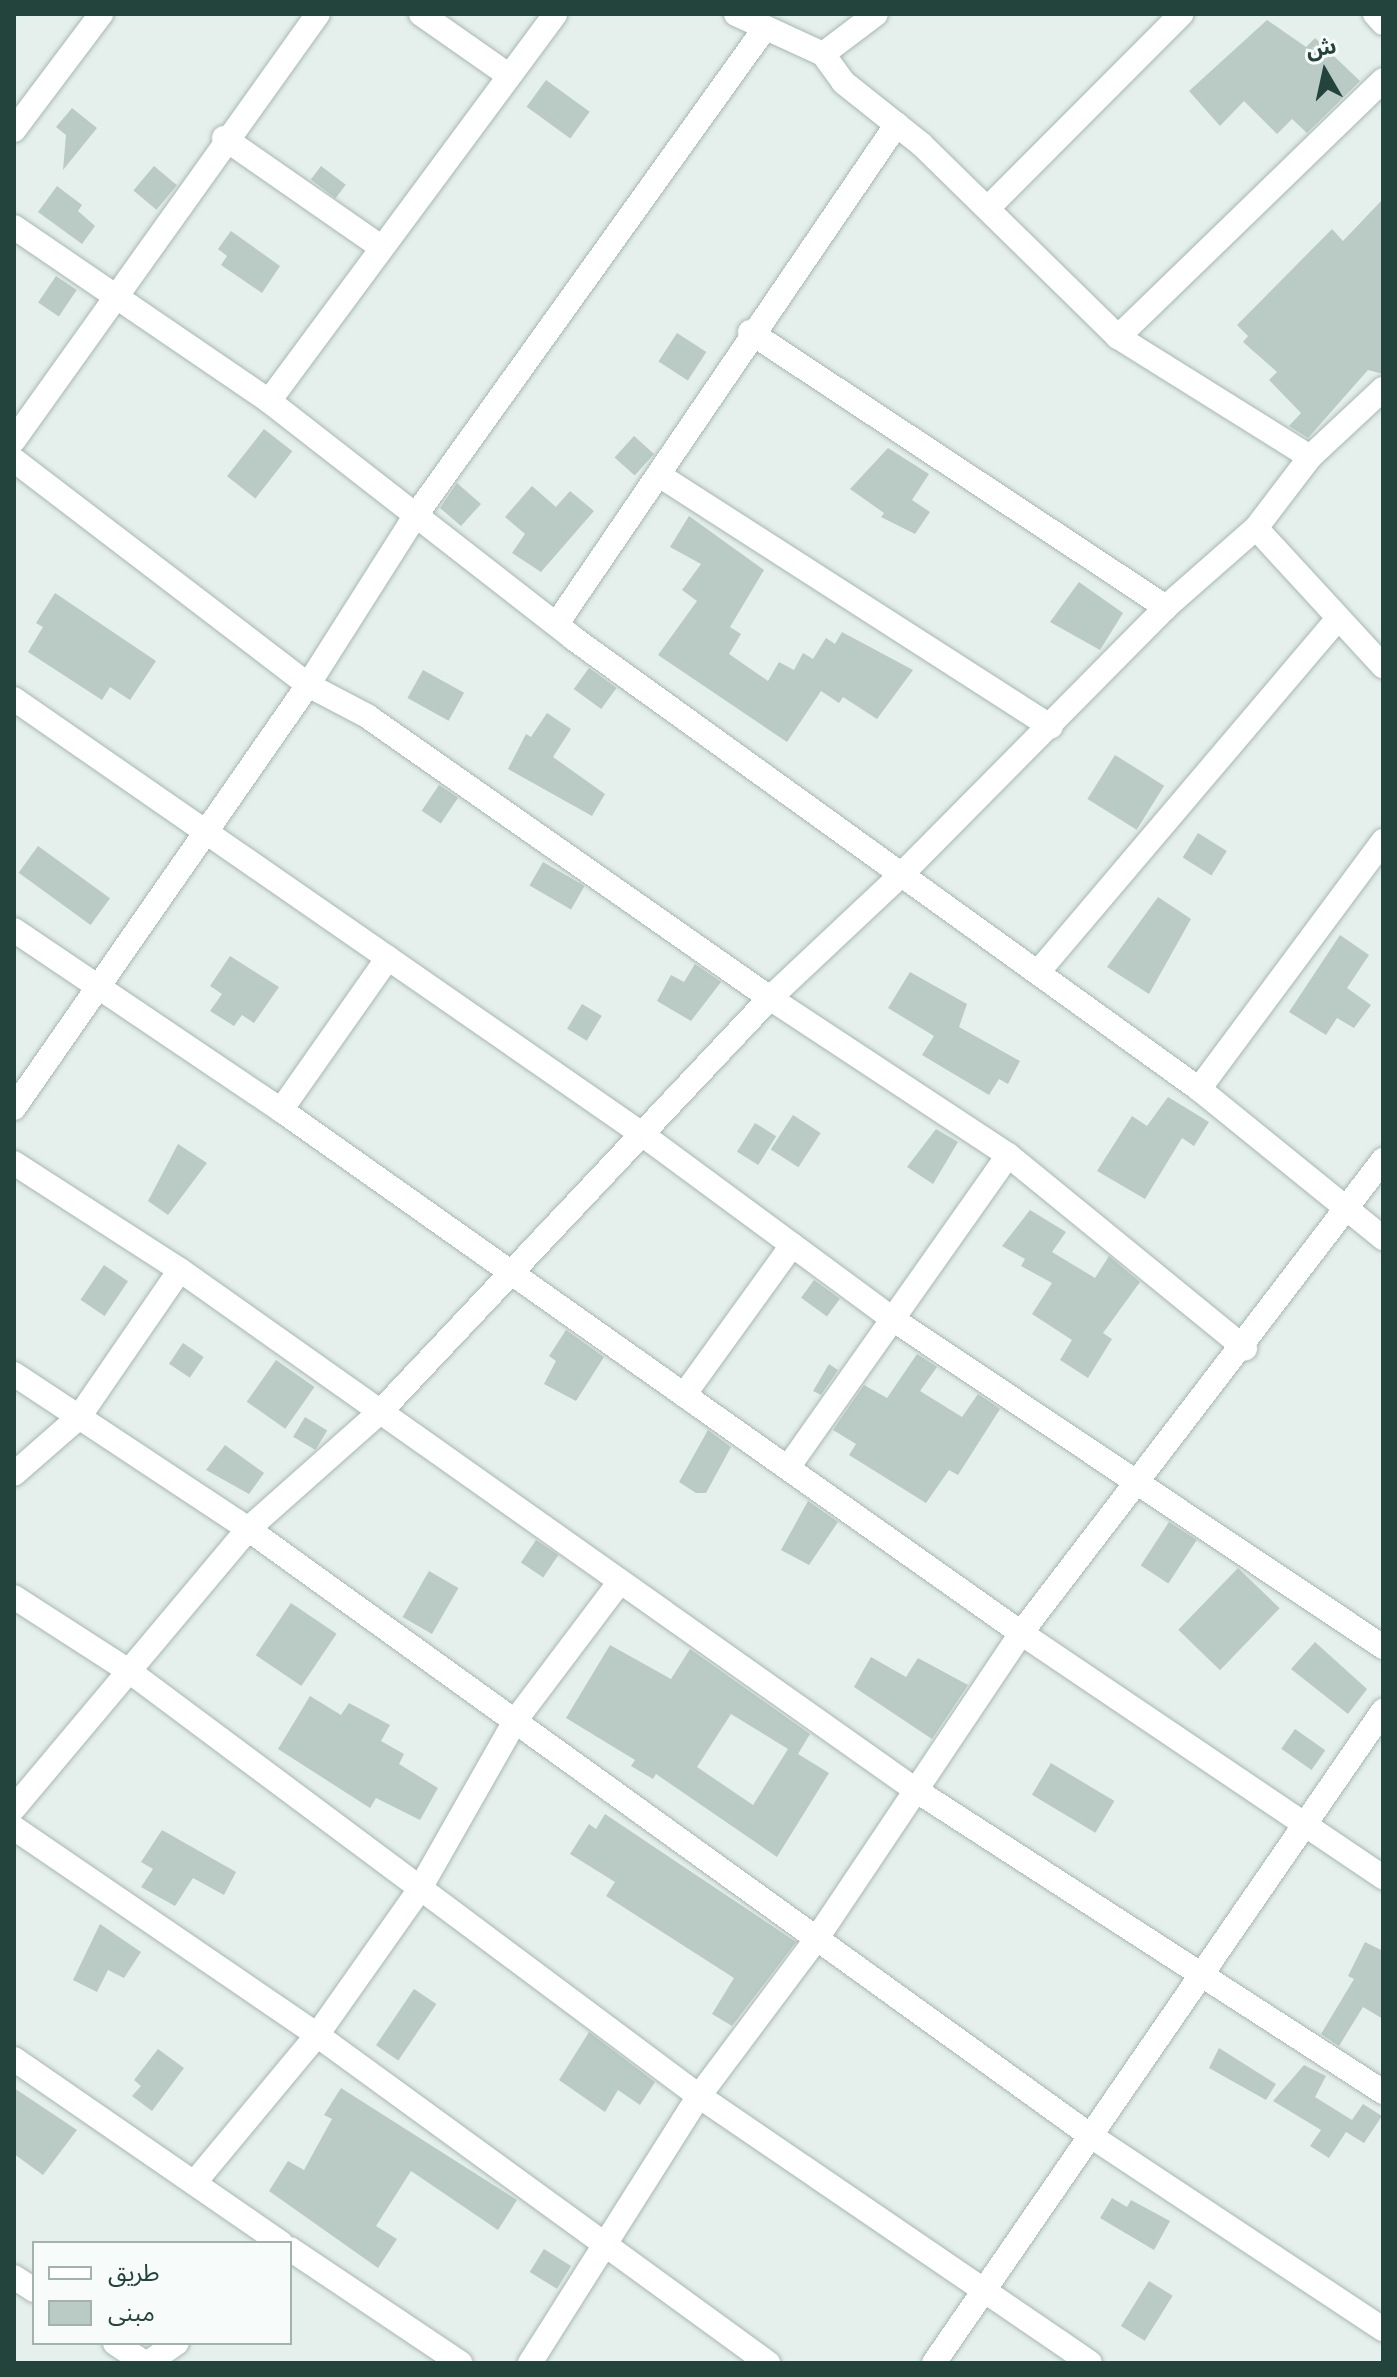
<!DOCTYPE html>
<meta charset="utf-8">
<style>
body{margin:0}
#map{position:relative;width:1397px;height:2377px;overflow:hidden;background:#e5efec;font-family:"Alegreya Sans","Noto Sans Arabic",sans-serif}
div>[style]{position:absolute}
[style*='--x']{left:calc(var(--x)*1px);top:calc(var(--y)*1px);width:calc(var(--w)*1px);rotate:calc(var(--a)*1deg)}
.building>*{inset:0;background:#bacbc5;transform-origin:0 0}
.roads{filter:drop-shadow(0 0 2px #a7b8b4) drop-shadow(0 0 2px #a7b8b4)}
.minor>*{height:24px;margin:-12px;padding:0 12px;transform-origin:12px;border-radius:12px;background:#fff}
.tertiary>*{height:24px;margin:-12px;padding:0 12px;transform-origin:12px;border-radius:12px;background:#fff}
span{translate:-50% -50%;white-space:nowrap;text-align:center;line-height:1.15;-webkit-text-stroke:8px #f7fbf9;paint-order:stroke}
.frame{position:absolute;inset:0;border:16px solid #22443d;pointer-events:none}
.legend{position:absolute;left:32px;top:2241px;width:260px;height:104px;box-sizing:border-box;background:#f7fbf9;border:2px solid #a2b2ae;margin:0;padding:10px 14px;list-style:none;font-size:24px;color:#22443d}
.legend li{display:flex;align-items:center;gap:16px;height:40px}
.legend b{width:40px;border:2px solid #a2b2ae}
.north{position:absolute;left:1285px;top:32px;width:80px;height:80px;-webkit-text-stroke:6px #f7fbf9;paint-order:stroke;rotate:351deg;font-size:22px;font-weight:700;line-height:32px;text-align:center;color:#22443d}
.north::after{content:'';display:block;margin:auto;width:28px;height:36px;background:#22443d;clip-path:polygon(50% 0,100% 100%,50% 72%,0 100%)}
</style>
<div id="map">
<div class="building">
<div style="clip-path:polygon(1267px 20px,1306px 47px,1315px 38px,1360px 81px,1307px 133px,1292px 119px,1277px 134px,1244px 101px,1220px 126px,1189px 91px)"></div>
<div style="left:546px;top:80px;width:54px;height:33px;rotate:36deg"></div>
<div style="clip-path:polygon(72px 108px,97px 128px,63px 170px,66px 135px,56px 127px)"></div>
<div style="left:154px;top:166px;width:30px;height:32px;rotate:40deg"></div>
<div style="left:321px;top:166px;width:31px;height:17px;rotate:37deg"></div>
<div style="clip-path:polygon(57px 186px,82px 205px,78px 211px,95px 226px,82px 244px,38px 212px)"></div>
<div style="clip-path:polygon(1383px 199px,1383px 374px,1368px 370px,1308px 438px,1289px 426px,1301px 413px,1269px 380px,1277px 372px,1243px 342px,1248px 336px,1237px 325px,1332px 229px,1343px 241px)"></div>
<div style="clip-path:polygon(231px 231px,280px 266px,262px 293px,221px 265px,227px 256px,218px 249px)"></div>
<div style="left:56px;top:276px;width:25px;height:32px;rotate:34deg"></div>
<div style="left:677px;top:333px;width:35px;height:34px;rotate:33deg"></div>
<div style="left:264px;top:429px;width:36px;height:60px;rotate:38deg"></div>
<div style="left:634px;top:436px;width:27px;height:29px;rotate:42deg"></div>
<div style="clip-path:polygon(888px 448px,929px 474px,912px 500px,930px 512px,915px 534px,881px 517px,884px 513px,850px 489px)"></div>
<div style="clip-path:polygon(457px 483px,481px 504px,461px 526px,440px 508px)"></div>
<div style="clip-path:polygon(532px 486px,556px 507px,570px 491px,594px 511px,541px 572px,512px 553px,525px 534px,505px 517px)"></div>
<div style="clip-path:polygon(689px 516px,764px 570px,730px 627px,741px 634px,729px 654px,768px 681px,779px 662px,794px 670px,803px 653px,813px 659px,826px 638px,835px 644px,842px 632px,913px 670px,877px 719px,843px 697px,839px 703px,821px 691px,787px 742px,658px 655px,697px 601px,682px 590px,701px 564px,670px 547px)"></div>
<div style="clip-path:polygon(1079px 582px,1123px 613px,1100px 650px,1050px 622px)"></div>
<div style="clip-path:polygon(55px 593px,156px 661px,130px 700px,110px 687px,102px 700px,28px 652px,43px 627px,36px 623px)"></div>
<div style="left:589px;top:668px;width:34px;height:26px;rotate:36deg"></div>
<div style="left:423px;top:670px;width:47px;height:32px;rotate:29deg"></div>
<div style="clip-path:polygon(547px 713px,571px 729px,553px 757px,605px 794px,592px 816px,508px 769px,526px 734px,531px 737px)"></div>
<div style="left:1115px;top:755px;width:58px;height:52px;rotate:32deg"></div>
<div style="left:439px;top:785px;width:23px;height:31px;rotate:34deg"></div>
<div style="left:1198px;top:833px;width:34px;height:29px;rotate:32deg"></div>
<div style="left:38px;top:846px;width:89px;height:33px;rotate:36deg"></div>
<div style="left:543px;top:862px;width:48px;height:27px;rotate:30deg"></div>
<div style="clip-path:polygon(1158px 897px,1191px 919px,1149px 994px,1107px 967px)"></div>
<div style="clip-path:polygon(1340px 935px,1369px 955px,1347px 988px,1371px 1005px,1354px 1028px,1337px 1018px,1326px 1035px,1289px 1012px)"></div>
<div style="clip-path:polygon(230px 956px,279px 987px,254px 1023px,242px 1015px,234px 1026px,210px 1011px,222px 994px,210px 986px)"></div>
<div style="clip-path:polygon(695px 964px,721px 982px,691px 1021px,657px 1001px,671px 975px,684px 982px)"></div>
<div style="clip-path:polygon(910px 972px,967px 1004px,959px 1027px,1020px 1061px,1008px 1084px,999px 1079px,989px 1095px,922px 1055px,934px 1036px,888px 1008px)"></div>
<div style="left:582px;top:1004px;width:23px;height:29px;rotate:31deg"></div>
<div style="clip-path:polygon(1168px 1097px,1209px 1122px,1194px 1146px,1182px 1138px,1145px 1199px,1097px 1171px,1132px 1116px,1147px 1126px)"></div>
<div style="left:793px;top:1115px;width:33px;height:41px;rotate:33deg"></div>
<div style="left:755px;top:1123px;width:25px;height:34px;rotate:32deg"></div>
<div style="clip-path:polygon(936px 1129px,958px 1142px,933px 1184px,907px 1167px)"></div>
<div style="clip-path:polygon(178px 1144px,207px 1163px,168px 1215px,148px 1201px)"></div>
<div style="clip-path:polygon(1030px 1210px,1066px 1232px,1052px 1252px,1095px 1278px,1109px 1256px,1140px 1282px,1103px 1333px,1112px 1339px,1088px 1378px,1060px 1360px,1072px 1340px,1032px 1314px,1052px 1283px,1021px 1266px,1025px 1259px,1002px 1246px)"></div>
<div style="left:104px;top:1265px;width:29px;height:42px;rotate:34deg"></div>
<div style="left:814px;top:1280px;width:32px;height:22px;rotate:36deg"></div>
<div style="clip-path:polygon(566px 1330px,604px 1357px,576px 1401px,544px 1384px,556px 1361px,549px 1356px)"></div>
<div style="left:183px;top:1343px;width:25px;height:25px;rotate:34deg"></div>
<div style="clip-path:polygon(917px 1354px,937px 1367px,920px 1391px,962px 1417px,978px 1394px,1000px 1409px,958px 1475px,949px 1470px,926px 1503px,849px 1455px,856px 1444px,833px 1430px,864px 1385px,887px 1398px)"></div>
<div style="left:276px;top:1360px;width:47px;height:51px;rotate:35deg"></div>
<div style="clip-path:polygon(829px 1364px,838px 1370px,821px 1395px,813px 1391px)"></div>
<div style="left:305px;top:1417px;width:26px;height:23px;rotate:31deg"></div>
<div style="clip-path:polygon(708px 1430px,731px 1447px,706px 1493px,696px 1493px,679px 1482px)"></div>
<div style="clip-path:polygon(225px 1445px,264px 1473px,249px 1494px,206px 1470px)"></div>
<div style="clip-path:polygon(808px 1501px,838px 1522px,809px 1565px,781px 1550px)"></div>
<div style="left:1169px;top:1522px;width:33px;height:52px;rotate:33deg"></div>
<div style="left:536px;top:1540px;width:27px;height:27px;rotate:34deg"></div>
<div style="left:1238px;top:1568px;width:58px;height:86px;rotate:44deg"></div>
<div style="left:429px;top:1571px;width:34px;height:53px;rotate:30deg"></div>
<div style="left:291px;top:1603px;width:55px;height:63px;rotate:34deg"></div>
<div style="clip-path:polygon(1315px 1642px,1367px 1689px,1348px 1714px,1291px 1669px)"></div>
<div style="clip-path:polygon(evenodd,610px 1645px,671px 1679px,690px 1649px,810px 1734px,798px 1754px,829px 1773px,777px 1857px,656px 1774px,653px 1779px,631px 1766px,635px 1760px,566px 1718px,610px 1645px,731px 1714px,788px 1749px,753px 1805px,697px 1767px,731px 1714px)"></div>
<div style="clip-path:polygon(871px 1657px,906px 1677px,918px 1658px,968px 1685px,932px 1739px,854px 1687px)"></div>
<div style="clip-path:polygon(310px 1696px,341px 1715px,349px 1703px,390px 1725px,381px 1741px,404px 1754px,399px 1764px,438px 1788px,420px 1820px,376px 1798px,370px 1808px,278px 1749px)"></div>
<div style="left:1295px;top:1729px;width:37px;height:24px;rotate:35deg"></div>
<div style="left:1051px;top:1763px;width:74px;height:37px;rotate:31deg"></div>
<div style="clip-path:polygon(605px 1814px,796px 1942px,732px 2026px,712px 2014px,734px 1978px,606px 1896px,615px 1882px,570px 1854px,589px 1824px,596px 1829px)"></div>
<div style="clip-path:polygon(162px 1830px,236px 1872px,224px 1895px,193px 1878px,175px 1906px,141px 1887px,153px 1869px,141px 1862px)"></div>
<div style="clip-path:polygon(100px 1924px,141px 1952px,124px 1978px,108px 1970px,97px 1992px,73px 1980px)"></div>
<div style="clip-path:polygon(1365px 1942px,1383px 1951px,1383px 2019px,1363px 2007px,1339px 2046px,1321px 2034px,1354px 1979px,1348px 1976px)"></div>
<div style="left:414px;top:1989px;width:27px;height:68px;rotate:34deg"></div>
<div style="clip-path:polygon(589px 2032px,655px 2082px,640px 2105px,618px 2090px,605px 2112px,559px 2080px)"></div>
<div style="clip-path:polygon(1219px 2048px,1276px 2084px,1266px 2100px,1209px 2068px)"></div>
<div style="clip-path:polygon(158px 2049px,184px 2068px,152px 2111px,132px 2096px,141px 2086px,134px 2080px)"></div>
<div style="clip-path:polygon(1304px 2065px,1326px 2076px,1315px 2097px,1352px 2120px,1363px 2104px,1382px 2116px,1364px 2143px,1346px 2132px,1329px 2158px,1310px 2146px,1321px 2130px,1273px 2101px)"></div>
<div style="clip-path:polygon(14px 2088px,77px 2130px,43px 2175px,14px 2154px)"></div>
<div style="clip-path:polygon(341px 2088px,517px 2200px,498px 2230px,411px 2171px,376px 2226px,397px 2239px,378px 2268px,269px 2191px,288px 2161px,304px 2170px,332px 2119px,324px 2115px)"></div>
<div style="clip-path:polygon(1112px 2198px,1127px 2207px,1131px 2200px,1170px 2221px,1154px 2250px,1100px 2218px)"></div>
<div style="left:544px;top:2249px;width:32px;height:27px;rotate:32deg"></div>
<div style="left:1149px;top:2281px;width:28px;height:53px;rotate:32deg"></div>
</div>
<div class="roads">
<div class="minor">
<div style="--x:421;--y:14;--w:106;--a:35"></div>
<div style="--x:736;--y:14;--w:96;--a:24.7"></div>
<div style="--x:823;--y:54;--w:34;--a:54"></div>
<div style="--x:843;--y:82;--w:100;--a:38.5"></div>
<div style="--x:921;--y:144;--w:276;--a:44.4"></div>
<div style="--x:1118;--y:337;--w:226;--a:32"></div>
<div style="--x:1375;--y:14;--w:12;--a:48"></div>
<div style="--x:823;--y:54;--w:66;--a:-37"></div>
<div style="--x:14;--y:130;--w:145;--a:-53.1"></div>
<div style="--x:224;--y:138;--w:188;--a:34.8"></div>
<div style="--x:988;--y:208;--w:274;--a:-45.1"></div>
<div style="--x:14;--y:227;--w:309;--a:34.3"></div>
<div style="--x:269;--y:401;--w:385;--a:37.9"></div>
<div style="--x:573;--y:638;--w:772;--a:35.77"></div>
<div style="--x:1199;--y:1089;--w:237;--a:39"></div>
<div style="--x:750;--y:332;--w:499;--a:33.5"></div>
<div style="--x:1118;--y:337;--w:369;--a:-44.1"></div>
<div style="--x:269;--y:401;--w:481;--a:-53.5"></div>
<div style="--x:14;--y:440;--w:523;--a:-54.49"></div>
<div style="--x:14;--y:460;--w:370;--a:37.4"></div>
<div style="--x:308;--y:685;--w:67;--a:27.7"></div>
<div style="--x:367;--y:716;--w:492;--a:35"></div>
<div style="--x:770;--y:998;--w:285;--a:33.4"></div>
<div style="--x:1008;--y:1155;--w:306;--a:39.2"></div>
<div style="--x:662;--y:477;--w:462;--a:32.7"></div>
<div style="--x:558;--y:622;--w:602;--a:-55.76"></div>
<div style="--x:14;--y:699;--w:760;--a:34.71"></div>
<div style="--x:639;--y:1132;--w:313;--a:36.4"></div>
<div style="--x:891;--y:1318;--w:592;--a:33.77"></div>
<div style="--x:14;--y:930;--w:322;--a:34"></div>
<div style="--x:281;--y:1110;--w:906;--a:35.25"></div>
<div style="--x:1021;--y:1633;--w:437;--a:34"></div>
<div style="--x:1039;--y:971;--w:459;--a:-49.7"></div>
<div style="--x:1199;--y:1089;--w:309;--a:-53.4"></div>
<div style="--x:14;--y:1108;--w:515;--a:-55.2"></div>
<div style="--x:308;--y:685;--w:201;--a:-57.6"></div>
<div style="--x:416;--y:515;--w:599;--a:-54.37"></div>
<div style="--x:281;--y:1110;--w:186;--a:-54.9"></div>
<div style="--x:14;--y:1163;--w:197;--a:32.8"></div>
<div style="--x:180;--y:1270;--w:903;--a:35.26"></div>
<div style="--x:917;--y:1791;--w:555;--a:32.86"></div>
<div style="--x:14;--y:1374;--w:281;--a:33.5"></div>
<div style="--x:248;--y:1529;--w:1039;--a:35.76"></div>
<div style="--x:1091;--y:2136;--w:350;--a:33.5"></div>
<div style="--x:684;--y:1395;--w:185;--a:-54.2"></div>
<div style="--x:789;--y:1466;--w:380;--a:-54.8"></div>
<div style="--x:14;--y:1474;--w:86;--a:-41.2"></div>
<div style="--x:79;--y:1417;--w:178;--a:-55.5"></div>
<div style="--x:14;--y:1597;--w:137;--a:32.8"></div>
<div style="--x:129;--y:1671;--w:711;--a:36.71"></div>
<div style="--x:699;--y:2096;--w:473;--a:34.3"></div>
<div style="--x:14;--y:1828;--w:367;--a:34.3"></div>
<div style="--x:317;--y:2035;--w:558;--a:36.03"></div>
<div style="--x:14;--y:2059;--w:324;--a:34.6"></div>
<div style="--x:195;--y:2182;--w:191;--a:-50.3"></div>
<div style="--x:317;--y:2035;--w:175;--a:-54.8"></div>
<div style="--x:418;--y:1892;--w:197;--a:-60.4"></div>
<div style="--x:515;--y:1721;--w:173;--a:-53"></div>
<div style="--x:290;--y:2249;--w:205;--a:33.8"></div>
<div style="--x:14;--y:2277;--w:24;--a:33"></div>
<div style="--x:115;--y:2343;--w:36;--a:34"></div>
<div style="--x:148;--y:2363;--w:35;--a:-35"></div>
<div style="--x:530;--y:2363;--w:316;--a:-57.7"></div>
<div style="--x:699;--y:2096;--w:197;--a:-53.2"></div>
<div style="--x:817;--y:1938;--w:367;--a:-56.2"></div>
<div style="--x:1021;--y:1633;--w:596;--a:-52.57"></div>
<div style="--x:934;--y:2363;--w:792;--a:-55.45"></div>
</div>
<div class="tertiary">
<div style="--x:1256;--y:528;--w:188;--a:47.4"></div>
<div style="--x:14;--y:1808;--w:364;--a:-50"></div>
<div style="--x:248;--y:1529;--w:176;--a:-41.6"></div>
<div style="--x:380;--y:1412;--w:569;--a:-46.71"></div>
<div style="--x:770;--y:998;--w:184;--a:-43.2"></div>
<div style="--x:904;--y:872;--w:373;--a:-45.3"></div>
<div style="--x:1166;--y:607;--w:120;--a:-41.3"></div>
<div style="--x:1256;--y:528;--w:89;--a:-52.7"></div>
<div style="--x:1310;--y:457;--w:100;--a:-43"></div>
</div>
</div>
<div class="frame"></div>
<ul class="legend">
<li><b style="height:10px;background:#fff"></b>طريق</li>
<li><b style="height:22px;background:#bacbc5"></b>مبنى</li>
</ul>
<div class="north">ش</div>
</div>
